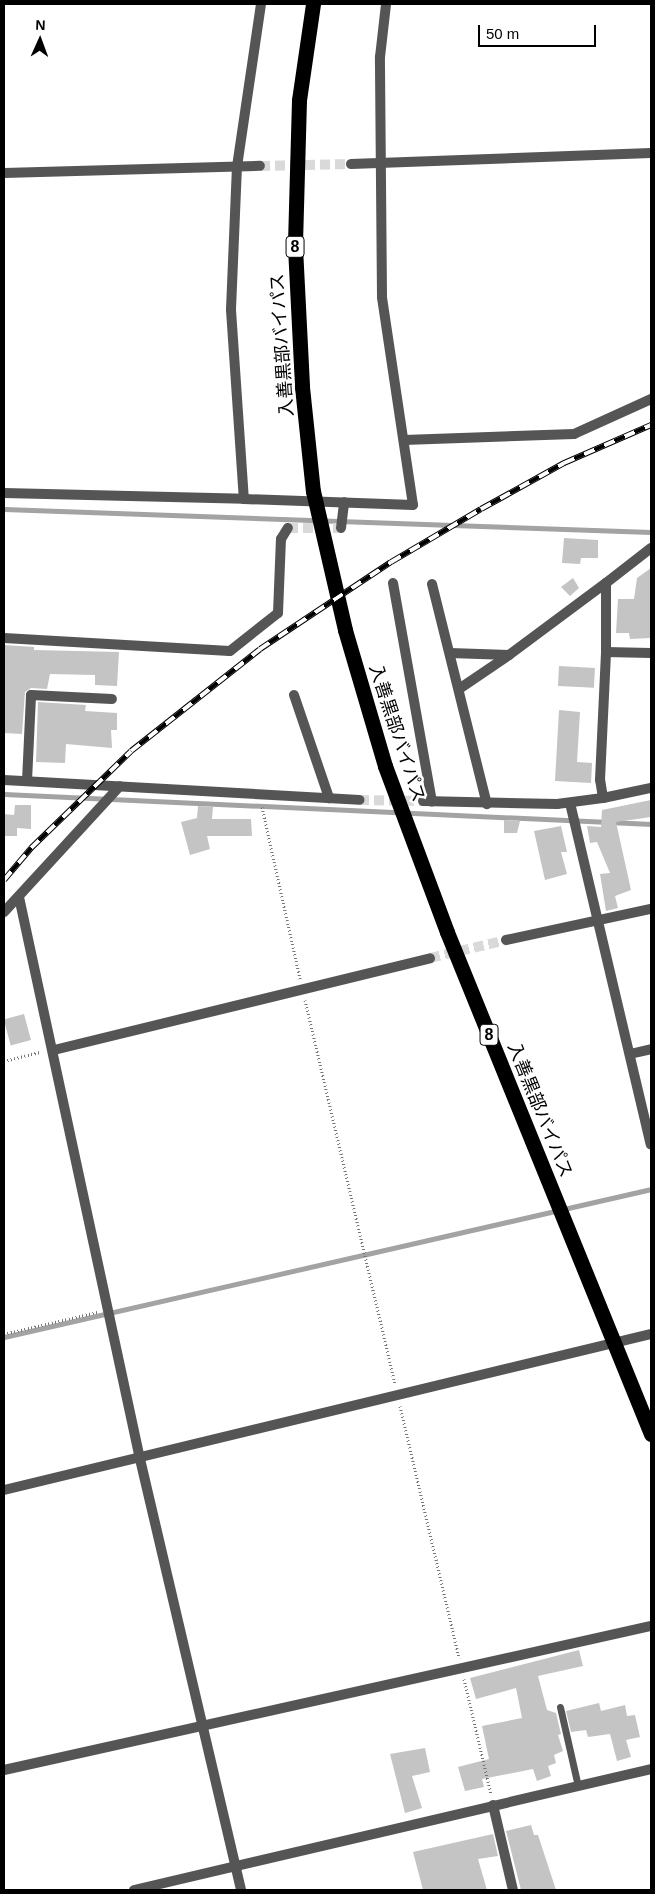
<!DOCTYPE html>
<meta charset="utf-8">
<style>
body{margin:0}
#map{position:relative;width:655px;height:1894px;overflow:hidden;background:#fff;font-family:Helvetica,"Noto Sans JP",sans-serif}
div>[style]{position:absolute}
[style*='--x']{left:calc(var(--x)*1px);top:calc(var(--y)*1px);width:calc(var(--w)*1px);rotate:calc(var(--a)*1deg)}
.stream>*{height:5px;margin:-2.5px;padding:0 2.5px;transform-origin:2.5px;border-radius:2.5px;background:#a3a3a3}
.building>*{inset:0;background:#c4c4c4;transform-origin:0 0}
.street-tunnel>*{height:10px;margin-top:-5px;transform-origin:0;background:repeating-linear-gradient(90deg,#d9d9d9 0 10px,transparent 0 15px)}
.path>*{height:3px;margin-top:-1.5px;transform-origin:0;background:repeating-linear-gradient(90deg,#777 0 1px,transparent 0 3.5px)}
.lane>*{height:7px;margin:-3.5px;padding:0 3.5px;transform-origin:3.5px;border-radius:3.5px;background:#555}
.street>*{height:10px;margin:-5px;padding:0 5px;transform-origin:5px;border-radius:5px;background:#555}
.highway>*{height:15px;margin:-7.5px;padding:0 7.5px;transform-origin:7.5px;border-radius:7.5px;background:#000}
.rail>*{height:5.5px;margin-top:-2.75px;transform-origin:0;background:repeating-linear-gradient(90deg,#fff 0 11px,#000 0 22px);box-sizing:border-box;border-block:1px solid #000}
span{translate:-50% -50%;white-space:nowrap;text-align:center;line-height:1.15;-webkit-text-stroke:5px #fff;paint-order:stroke}
.shield-label span{padding:1px 4px;background:#fff;border:1px solid;border-radius:4px;-webkit-text-stroke-width:0}
.shield-label{font-size:16px;color:#000;font-weight:700}
.street-label{font-size:18px;color:#000}
.frame{position:absolute;inset:0;border:5px solid #000;pointer-events:none}
.north{position:absolute;left:15px;top:15px;width:50px;height:50px;-webkit-text-stroke:4px #fff;paint-order:stroke;rotate:2deg;font-size:14px;font-weight:700;line-height:20px;text-align:center;color:#000}
.north::after{content:'';display:block;margin:auto;width:18px;height:22px;background:#000;clip-path:polygon(50% 0,100% 100%,50% 72%,0 100%)}
.scale{position:absolute;left:478px;top:25px;width:118px;height:22px;box-sizing:border-box;border:2px solid #000;border-top:0;padding-left:6px;font-size:15px;line-height:18px;white-space:nowrap;color:#000;-webkit-text-stroke:4px #fff;paint-order:stroke}
</style>
<div id="map">
<div class="stream">
<div style="--x:4;--y:509;--w:647;--a:2.04"></div>
<div style="--x:4;--y:794;--w:648;--a:2.65"></div>
<div style="--x:4;--y:1337;--w:664;--a:-12.88"></div>
</div>
<div class="building">
<div style="clip-path:polygon(564px 538px,598px 540px,598px 558px,581px 558px,580px 564px,562px 563px)"></div>
<div style="clip-path:polygon(651px 568px,651px 638px,630px 639px,629px 633px,616px 633px,618px 599px,634px 599px,637px 578px)"></div>
<div style="clip-path:polygon(573px 578px,579px 588px,570px 596px,561px 587px)"></div>
<div style="clip-path:polygon(4px 645px,34px 647px,34px 650px,119px 652px,117px 686px,95px 685px,95px 675px,50px 674px,47px 689px,31px 688px,25px 692px,22px 734px,4px 733px)"></div>
<div style="left:559px;top:666px;width:36px;height:20px;rotate:3deg"></div>
<div style="clip-path:polygon(38px 702px,86px 705px,85px 711px,117px 713px,117px 730px,111px 730px,112px 748px,66px 744px,65px 763px,36px 762px)"></div>
<div style="clip-path:polygon(559px 710px,580px 712px,577px 762px,592px 763px,591px 783px,555px 781px)"></div>
<div style="clip-path:polygon(651px 800px,651px 817px,616px 822px,631px 890px,615px 896px,618px 908px,606px 911px,600px 874px,610px 873px,597px 842px,590px 843px,587px 826px,601px 827px,602px 810px)"></div>
<div style="clip-path:polygon(15px 805px,31px 805px,31px 829px,17px 828px,17px 836px,4px 836px,4px 814px,14px 815px)"></div>
<div style="clip-path:polygon(198px 806px,213px 807px,212px 819px,251px 819px,252px 836px,207px 836px,210px 849px,190px 855px,181px 822px,197px 818px)"></div>
<div style="clip-path:polygon(504px 820px,520px 821px,517px 833px,504px 833px)"></div>
<div style="clip-path:polygon(561px 826px,567px 852px,561px 852px,567px 874px,545px 880px,534px 831px)"></div>
<div style="left:24px;top:1014px;width:27px;height:21px;rotate:75deg"></div>
<div style="clip-path:polygon(579px 1650px,583px 1666px,538px 1676px,547px 1710px,556px 1713px,561px 1734px,558px 1735px,563px 1751px,554px 1755px,556px 1763px,548px 1766px,551px 1776px,537px 1781px,533px 1769px,482px 1779px,484px 1787px,465px 1791px,458px 1767px,489px 1759px,482px 1726px,522px 1718px,516px 1688px,476px 1699px,470px 1678px)"></div>
<div style="clip-path:polygon(599px 1703px,601px 1711px,625px 1705px,627px 1716px,635px 1715px,640px 1737px,626px 1740px,631px 1757px,617px 1761px,610px 1734px,588px 1737px,586px 1730px,571px 1732px,566px 1711px)"></div>
<div style="clip-path:polygon(425px 1748px,430px 1772px,412px 1776px,422px 1808px,405px 1813px,390px 1754px)"></div>
<div style="clip-path:polygon(531px 1825px,534px 1835px,538px 1835px,556px 1890px,521px 1890px,506px 1831px)"></div>
<div style="clip-path:polygon(493px 1834px,498px 1856px,478px 1859px,487px 1890px,423px 1890px,413px 1852px)"></div>
</div>
<div class="street-tunnel">
<div style="--x:260;--y:166;--w:91;--a:-1.3"></div>
<div style="--x:288;--y:528;--w:53;--a:0"></div>
<div style="--x:359;--y:800;--w:64;--a:0.9"></div>
<div style="--x:430;--y:958;--w:78;--a:-13.3"></div>
</div>
<div class="path">
<div style="--x:262;--y:807;--w:176;--a:77.5"></div>
<div style="--x:305;--y:1000;--w:393;--a:76.8"></div>
<div style="--x:4;--y:1061;--w:38;--a:-14"></div>
<div style="--x:4;--y:1334;--w:96;--a:-13.3"></div>
<div style="--x:400;--y:1406;--w:259;--a:76.8"></div>
<div style="--x:464;--y:1679;--w:118;--a:76.8"></div>
</div>
<div class="lane">
<div style="--x:560;--y:1707;--w:81;--a:77.2"></div>
</div>
<div class="street">
<div style="--x:261;--y:4;--w:164;--a:98.4"></div>
<div style="--x:237;--y:166;--w:144;--a:92.4"></div>
<div style="--x:231;--y:310;--w:189;--a:86.1"></div>
<div style="--x:244;--y:499;--w:169;--a:2"></div>
<div style="--x:413;--y:505;--w:210;--a:-98.5"></div>
<div style="--x:382;--y:297;--w:240;--a:-90.5"></div>
<div style="--x:380;--y:57;--w:53;--a:-83.5"></div>
<div style="--x:351;--y:164;--w:300;--a:-2.1"></div>
<div style="--x:4;--y:173;--w:256;--a:-1.6"></div>
<div style="--x:404;--y:440;--w:170;--a:-2"></div>
<div style="--x:574;--y:434;--w:85;--a:-24.4"></div>
<div style="--x:4;--y:493;--w:240;--a:1.4"></div>
<div style="--x:341;--y:528;--w:26;--a:-83"></div>
<div style="--x:393;--y:583;--w:222;--a:79.9"></div>
<div style="--x:432;--y:584;--w:227;--a:76"></div>
<div style="--x:4;--y:638;--w:226;--a:3.3"></div>
<div style="--x:230;--y:651;--w:61;--a:-38.4"></div>
<div style="--x:278;--y:613;--w:74;--a:-87.7"></div>
<div style="--x:281;--y:539;--w:13;--a:-58"></div>
<div style="--x:606;--y:652;--w:69;--a:-90"></div>
<div style="--x:606;--y:583;--w:57;--a:-37.9"></div>
<div style="--x:450;--y:653;--w:59;--a:1.9"></div>
<div style="--x:509;--y:655;--w:121;--a:-36.6"></div>
<div style="--x:459;--y:689;--w:60;--a:-34.2"></div>
<div style="--x:294;--y:695;--w:109;--a:71.2"></div>
<div style="--x:4;--y:780;--w:356;--a:3.2"></div>
<div style="--x:27;--y:781;--w:86;--a:-87.3"></div>
<div style="--x:31;--y:695;--w:81;--a:2.8"></div>
<div style="--x:603;--y:798;--w:18;--a:-99"></div>
<div style="--x:600;--y:780;--w:128;--a:-87.3"></div>
<div style="--x:606;--y:652;--w:45;--a:1.3"></div>
<div style="--x:423;--y:801;--w:134;--a:1.3"></div>
<div style="--x:557;--y:804;--w:46;--a:-7.4"></div>
<div style="--x:603;--y:798;--w:49;--a:-11.8"></div>
<div style="--x:570;--y:803;--w:351;--a:76.7"></div>
<div style="--x:19;--y:897;--w:575;--a:77.85"></div>
<div style="--x:140;--y:1459;--w:443;--a:76.8"></div>
<div style="--x:4;--y:912;--w:171;--a:-47.4"></div>
<div style="--x:506;--y:940;--w:148;--a:-12.1"></div>
<div style="--x:54;--y:1050;--w:387;--a:-13.7"></div>
<div style="--x:630;--y:1054;--w:22;--a:-13"></div>
<div style="--x:4;--y:1490;--w:666;--a:-13.56"></div>
<div style="--x:4;--y:1770;--w:663;--a:-12.55"></div>
<div style="--x:493;--y:1805;--w:87;--a:76.8"></div>
<div style="--x:134;--y:1890;--w:531;--a:-13.17"></div>
</div>
<div class="highway">
<div style="--x:313;--y:4;--w:97;--a:98.3"></div>
<div style="--x:299;--y:100;--w:147;--a:91.6"></div>
<div style="--x:295;--y:247;--w:140;--a:87.1"></div>
<div style="--x:302;--y:387;--w:105;--a:84"></div>
<div style="--x:313;--y:491;--w:143;--a:77"></div>
<div style="--x:345;--y:630;--w:142;--a:73.6"></div>
<div style="--x:385;--y:766;--w:177;--a:69.5"></div>
<div style="--x:447;--y:932;--w:542;--a:67.88"></div>
</div>
<div class="rail">
<div style="--x:4;--y:880;--w:42;--a:-49.8"></div>
<div style="--x:31;--y:848;--w:139;--a:-44.1"></div>
<div style="--x:131;--y:751;--w:164;--a:-38.3"></div>
<div style="--x:260;--y:649;--w:157;--a:-33.6"></div>
<div style="--x:391;--y:562;--w:104;--a:-30.5"></div>
<div style="--x:481;--y:509;--w:95;--a:-29"></div>
<div style="--x:564;--y:463;--w:95;--a:-23.6"></div>
</div>
<div class="shield-label">
<span style="left:295px;top:247px">8</span>
<span style="left:489px;top:1035px">8</span>
</div>
<div class="street-label">
<span style="left:282px;top:345px;rotate:-94deg">入善黒部バイパス</span>
<span style="left:397px;top:733px;rotate:72deg">入善黒部バイパス</span>
<span style="left:540px;top:1110px;rotate:68deg">入善黒部バイパス</span>
</div>
<div class="frame"></div>
<div class="north">N</div>
<div class="scale">50 m</div>
</div>
